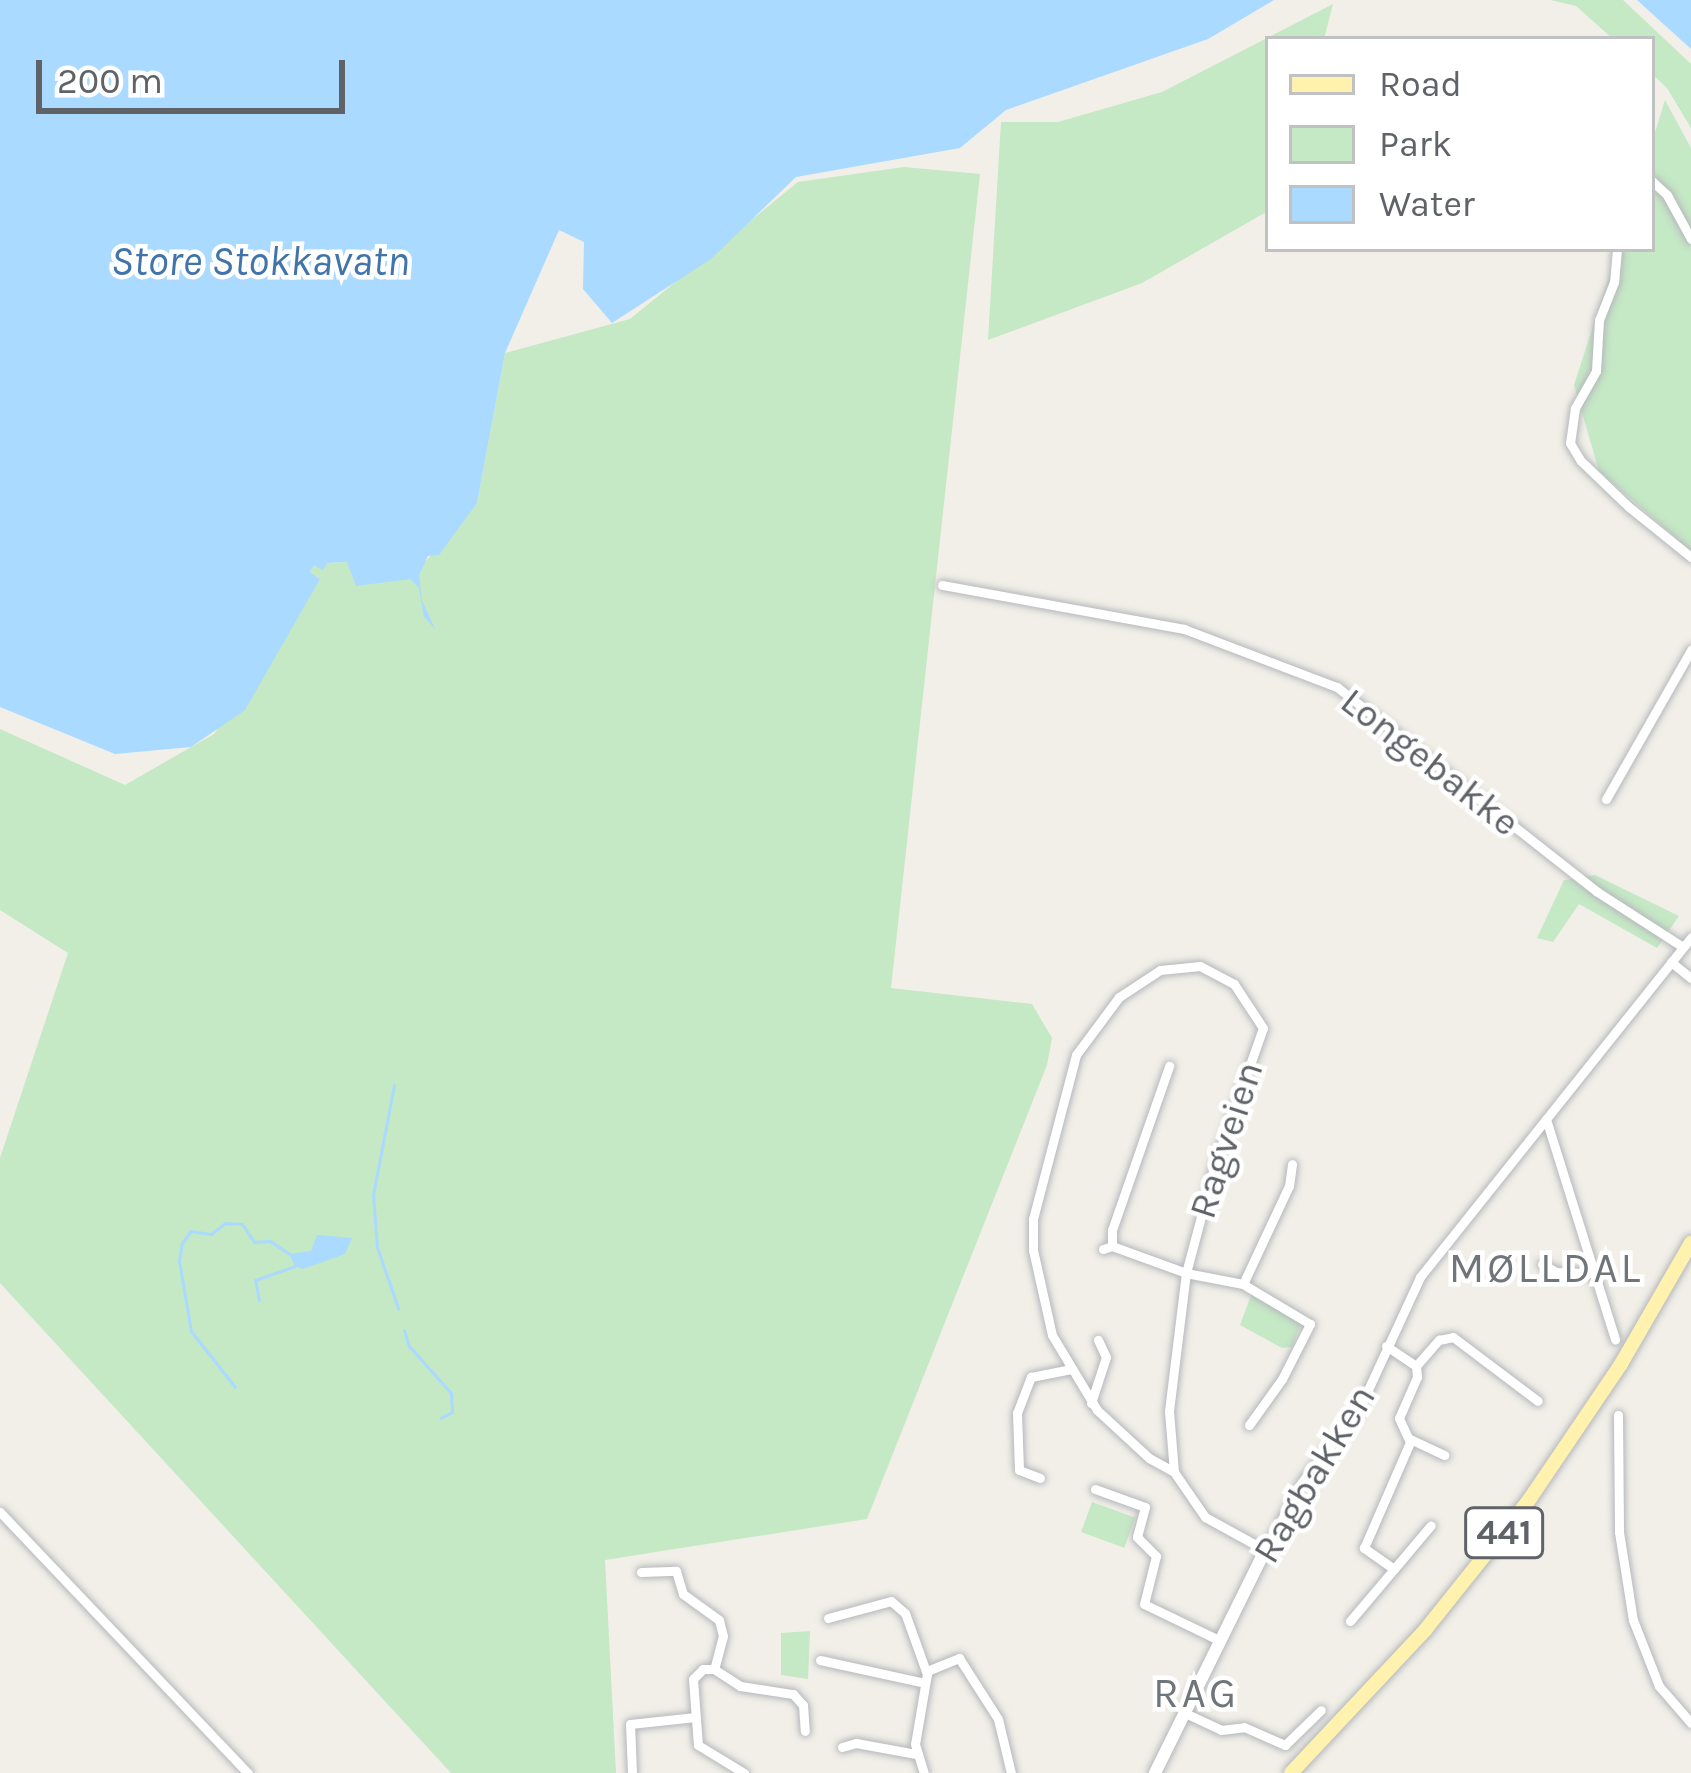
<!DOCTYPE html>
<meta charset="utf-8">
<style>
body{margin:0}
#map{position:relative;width:1691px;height:1773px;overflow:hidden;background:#f1efe8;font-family:Karla,sans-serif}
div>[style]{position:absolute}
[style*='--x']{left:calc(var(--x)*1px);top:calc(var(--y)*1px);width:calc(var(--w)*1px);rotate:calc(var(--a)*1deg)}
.green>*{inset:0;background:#c5e8c5;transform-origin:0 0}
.water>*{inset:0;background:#aadaff}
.stream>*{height:3px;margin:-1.5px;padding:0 1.5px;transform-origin:1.5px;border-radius:1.5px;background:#aadaff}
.roads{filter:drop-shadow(0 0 3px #b5b8bc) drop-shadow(0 0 3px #b5b8bc)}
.street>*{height:9px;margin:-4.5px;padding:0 4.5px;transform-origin:4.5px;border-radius:4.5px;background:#fff}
.secondary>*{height:12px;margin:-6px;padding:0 6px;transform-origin:6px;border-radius:6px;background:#fff}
.primary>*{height:14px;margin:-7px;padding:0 7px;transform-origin:7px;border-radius:7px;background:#fff2af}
span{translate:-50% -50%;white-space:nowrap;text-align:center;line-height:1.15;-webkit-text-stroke:9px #fff;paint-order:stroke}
.shield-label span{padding:3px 9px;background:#fff;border:3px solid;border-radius:9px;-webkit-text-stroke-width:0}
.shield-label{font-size:36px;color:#5f6368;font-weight:700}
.street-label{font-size:39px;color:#5f6368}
.water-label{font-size:42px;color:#4174aa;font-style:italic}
.neighbourhood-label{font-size:42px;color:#70757a;letter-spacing:3px}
.legend{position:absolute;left:1265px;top:36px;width:390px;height:216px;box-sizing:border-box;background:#fff;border:3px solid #bfc1c3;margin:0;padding:15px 21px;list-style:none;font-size:36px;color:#5f6368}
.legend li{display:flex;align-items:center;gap:24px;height:60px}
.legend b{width:60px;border:3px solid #bfc1c3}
.scale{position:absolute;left:36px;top:60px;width:309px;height:54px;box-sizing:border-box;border:6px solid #5f6368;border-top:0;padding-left:15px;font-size:36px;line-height:42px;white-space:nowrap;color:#5f6368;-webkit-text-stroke:9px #fff;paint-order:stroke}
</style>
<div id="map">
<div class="green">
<div style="clip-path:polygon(1551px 0,1623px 0,1691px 64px,1691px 128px,1667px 88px,1652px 74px,1652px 39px,1613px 39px,1576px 6px)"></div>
<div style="clip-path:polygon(1333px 4px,1324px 39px,1268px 39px,1268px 211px,1142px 283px,988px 340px,1001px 122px,1058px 122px,1162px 92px)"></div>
<div style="clip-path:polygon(1665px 100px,1691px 148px,1691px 551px,1599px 471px,1574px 385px,1618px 249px,1652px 249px,1652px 142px)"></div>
<div style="clip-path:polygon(904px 167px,980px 174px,891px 988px,1032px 1004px,1052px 1038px,1047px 1065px,867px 1519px,605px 1560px,616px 1773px,451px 1773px,0 1283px,0 1158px,68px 953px,0 910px,0 729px,125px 785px,214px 734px,320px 579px,310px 572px,314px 564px,347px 562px,388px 578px,410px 579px,477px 503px,505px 353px,630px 319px,798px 182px)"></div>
<div style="clip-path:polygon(1595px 875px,1679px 916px,1657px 948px,1579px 904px,1553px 942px,1537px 938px,1564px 880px)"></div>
<div style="clip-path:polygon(1252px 1293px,1302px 1320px,1292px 1347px,1282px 1348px,1240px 1325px)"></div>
<div style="left:1092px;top:1502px;width:46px;height:32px;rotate:20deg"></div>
<div style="clip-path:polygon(810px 1631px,808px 1679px,781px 1675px,781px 1633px)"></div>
</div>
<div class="water">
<div style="clip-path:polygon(0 0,1274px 0,1208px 39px,1006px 110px,960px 148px,796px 177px,711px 259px,612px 323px,583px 289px,584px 242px,559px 230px,505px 353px,477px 503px,439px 555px,428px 556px,419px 575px,422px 600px,435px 629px,424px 617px,419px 588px,410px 579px,356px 586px,347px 562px,327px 563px,323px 570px,314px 565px,310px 572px,320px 579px,245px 710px,191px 747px,115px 754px,0 707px)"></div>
<div style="clip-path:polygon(1637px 0,1691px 0,1691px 49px)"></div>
<div style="clip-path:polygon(317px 1235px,352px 1238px,345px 1254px,303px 1269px,295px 1266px,289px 1254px,311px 1251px)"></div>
</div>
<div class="stream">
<div style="--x:394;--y:1085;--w:112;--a:100.8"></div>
<div style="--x:373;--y:1195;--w:52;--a:85.6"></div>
<div style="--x:377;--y:1247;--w:65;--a:71"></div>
<div style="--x:259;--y:1300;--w:20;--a:-101"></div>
<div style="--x:255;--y:1280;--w:42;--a:-19.3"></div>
<div style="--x:404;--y:1330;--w:17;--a:73"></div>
<div style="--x:409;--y:1346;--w:63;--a:48.2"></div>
<div style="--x:451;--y:1393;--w:19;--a:87"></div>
<div style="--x:452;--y:1412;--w:13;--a:153"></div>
<div style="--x:235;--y:1387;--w:71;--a:-128.2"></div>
<div style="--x:191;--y:1331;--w:71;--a:-99.7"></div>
<div style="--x:179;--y:1261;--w:18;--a:-81"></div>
<div style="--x:182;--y:1243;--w:15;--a:-53"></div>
<div style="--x:191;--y:1231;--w:20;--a:9"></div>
<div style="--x:211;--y:1234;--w:18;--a:-38"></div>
<div style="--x:225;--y:1223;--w:17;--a:3"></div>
<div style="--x:242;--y:1224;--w:22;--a:56"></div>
<div style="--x:254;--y:1242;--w:16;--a:-4"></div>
<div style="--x:270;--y:1241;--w:23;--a:34"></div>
</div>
<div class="roads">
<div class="street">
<div style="--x:1652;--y:181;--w:21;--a:43"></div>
<div style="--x:1667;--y:195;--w:50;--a:61.4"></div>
<div style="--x:1617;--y:249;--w:33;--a:95"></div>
<div style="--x:1614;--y:282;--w:41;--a:111.5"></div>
<div style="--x:1599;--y:320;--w:51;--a:93.4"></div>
<div style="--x:1596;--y:371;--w:43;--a:119.6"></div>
<div style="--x:1575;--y:408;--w:35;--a:98"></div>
<div style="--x:1570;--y:443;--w:21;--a:59"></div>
<div style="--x:1581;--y:461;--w:66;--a:43.8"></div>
<div style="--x:1629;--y:507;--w:80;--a:38.9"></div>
<div style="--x:942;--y:585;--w:246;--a:10.3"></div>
<div style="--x:1184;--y:629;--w:164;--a:20.8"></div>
<div style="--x:1337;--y:687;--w:330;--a:38.2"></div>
<div style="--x:1596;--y:891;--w:103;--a:32.8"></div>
<div style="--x:1606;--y:799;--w:172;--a:-60.3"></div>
<div style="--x:1671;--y:962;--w:26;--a:39"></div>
<div style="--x:1546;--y:1119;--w:231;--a:72.6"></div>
<div style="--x:1112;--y:1246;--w:79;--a:20"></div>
<div style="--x:1186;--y:1273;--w:58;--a:10.9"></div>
<div style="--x:1103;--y:1249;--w:9;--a:-18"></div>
<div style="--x:1112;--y:1246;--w:16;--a:-90"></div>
<div style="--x:1112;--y:1230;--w:174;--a:-70.8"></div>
<div style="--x:1542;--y:1264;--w:16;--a:30"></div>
<div style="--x:1556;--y:1272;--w:38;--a:2"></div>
<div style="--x:1416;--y:1366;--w:35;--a:-49"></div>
<div style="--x:1439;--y:1340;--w:14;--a:-12"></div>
<div style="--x:1453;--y:1337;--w:106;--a:37"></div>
<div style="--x:1091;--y:1403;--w:48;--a:-71.9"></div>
<div style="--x:1106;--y:1357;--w:19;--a:-115"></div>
<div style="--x:1618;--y:1415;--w:117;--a:89.5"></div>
<div style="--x:1619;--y:1532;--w:89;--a:81"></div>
<div style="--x:1633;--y:1620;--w:71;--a:68.5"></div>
<div style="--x:1659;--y:1686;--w:49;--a:49.1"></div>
<div style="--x:1249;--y:1425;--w:57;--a:-54.3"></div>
<div style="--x:1282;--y:1379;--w:62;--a:-63"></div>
<div style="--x:1310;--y:1324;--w:78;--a:-149.2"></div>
<div style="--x:1243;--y:1284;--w:108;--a:-64.9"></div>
<div style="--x:1289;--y:1186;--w:22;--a:-82"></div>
<div style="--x:1410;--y:1439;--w:38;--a:25"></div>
<div style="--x:1174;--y:1472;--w:61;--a:-94.7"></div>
<div style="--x:1169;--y:1411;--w:139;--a:-83"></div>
<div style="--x:1186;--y:1273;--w:113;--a:-75.1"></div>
<div style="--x:1215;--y:1164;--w:144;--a:-70.6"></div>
<div style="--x:1263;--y:1028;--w:53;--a:-123.4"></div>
<div style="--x:1234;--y:984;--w:38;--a:-152"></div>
<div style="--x:1200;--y:966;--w:40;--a:174.3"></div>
<div style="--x:1160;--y:970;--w:49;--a:146.6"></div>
<div style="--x:1119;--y:997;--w:72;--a:126.6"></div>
<div style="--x:1076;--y:1055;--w:170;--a:104.7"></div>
<div style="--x:1033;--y:1219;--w:31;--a:90"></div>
<div style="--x:1033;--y:1250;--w:87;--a:77.4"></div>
<div style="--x:1052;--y:1335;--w:87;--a:59"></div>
<div style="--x:1097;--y:1410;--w:71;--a:42.7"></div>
<div style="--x:1149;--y:1458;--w:29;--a:29"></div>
<div style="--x:1174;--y:1472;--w:55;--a:55.4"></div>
<div style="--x:1205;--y:1517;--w:68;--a:28.8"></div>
<div style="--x:1265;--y:1550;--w:77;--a:-61.4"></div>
<div style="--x:1302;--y:1482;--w:95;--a:-52.3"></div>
<div style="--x:1360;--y:1407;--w:143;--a:-65.2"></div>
<div style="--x:1420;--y:1277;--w:435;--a:-51.4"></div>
<div style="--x:1040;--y:1478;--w:22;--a:-159"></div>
<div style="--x:1019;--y:1470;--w:57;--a:-92"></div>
<div style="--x:1017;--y:1413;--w:39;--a:-69"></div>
<div style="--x:1031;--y:1377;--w:41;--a:-11.3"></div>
<div style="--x:1095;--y:1489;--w:53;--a:19.8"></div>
<div style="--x:1145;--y:1507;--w:31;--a:105"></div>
<div style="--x:1137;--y:1537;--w:27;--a:45"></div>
<div style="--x:1156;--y:1556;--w:49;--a:104"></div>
<div style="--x:1144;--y:1604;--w:85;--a:25.7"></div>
<div style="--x:0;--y:1512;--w:360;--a:46.5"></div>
<div style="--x:1394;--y:1569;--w:57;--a:-49.9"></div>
<div style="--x:641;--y:1572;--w:35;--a:-2"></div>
<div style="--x:676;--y:1571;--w:24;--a:73"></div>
<div style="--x:683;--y:1594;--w:44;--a:35.8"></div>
<div style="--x:719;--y:1620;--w:16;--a:76"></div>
<div style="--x:723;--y:1636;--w:34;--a:105"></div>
<div style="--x:828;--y:1618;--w:65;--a:-15.1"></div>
<div style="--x:891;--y:1601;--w:18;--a:41"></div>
<div style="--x:905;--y:1613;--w:65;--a:70.2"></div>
<div style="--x:927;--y:1674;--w:71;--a:99.7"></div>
<div style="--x:915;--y:1744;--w:30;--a:73"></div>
<div style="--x:1350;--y:1621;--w:68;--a:-49.8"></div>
<div style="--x:1394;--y:1569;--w:37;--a:-145"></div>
<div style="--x:1364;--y:1548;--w:116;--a:-66.5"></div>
<div style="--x:1410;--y:1442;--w:26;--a:-115"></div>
<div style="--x:1399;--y:1418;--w:45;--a:-66.3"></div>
<div style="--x:1417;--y:1377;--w:11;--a:-95"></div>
<div style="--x:1416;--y:1366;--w:36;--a:-146"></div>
<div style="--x:820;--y:1660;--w:107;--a:12.4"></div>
<div style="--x:714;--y:1669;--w:11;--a:180"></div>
<div style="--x:703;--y:1669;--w:14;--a:135"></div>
<div style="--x:693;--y:1679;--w:66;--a:85.7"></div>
<div style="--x:698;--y:1745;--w:54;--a:31.3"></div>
<div style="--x:714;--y:1669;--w:31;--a:33"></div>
<div style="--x:740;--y:1686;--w:54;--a:8.6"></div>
<div style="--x:793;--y:1694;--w:15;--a:48"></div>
<div style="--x:803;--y:1705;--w:26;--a:86"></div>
<div style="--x:927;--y:1671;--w:35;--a:-22"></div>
<div style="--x:959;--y:1658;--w:72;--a:57.4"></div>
<div style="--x:998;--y:1719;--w:56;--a:76.5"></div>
<div style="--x:1185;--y:1713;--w:40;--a:25"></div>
<div style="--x:1221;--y:1730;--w:23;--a:-7"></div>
<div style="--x:1244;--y:1727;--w:45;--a:23.7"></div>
<div style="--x:1285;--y:1745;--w:50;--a:-44.2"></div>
<div style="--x:842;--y:1747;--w:15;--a:-16"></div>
<div style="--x:856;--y:1743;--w:61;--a:10.4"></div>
<div style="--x:632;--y:1773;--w:49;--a:-92.3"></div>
<div style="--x:630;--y:1724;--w:66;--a:-6.1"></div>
</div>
<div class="secondary">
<div style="--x:1155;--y:1773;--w:249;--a:-63.7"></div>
</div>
<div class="primary">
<div style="--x:1291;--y:1773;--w:197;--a:-46.8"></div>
<div style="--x:1426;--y:1629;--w:165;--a:-51.4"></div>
<div style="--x:1529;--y:1500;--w:164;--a:-55.9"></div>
<div style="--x:1621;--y:1364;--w:140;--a:-60"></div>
</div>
</div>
<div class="shield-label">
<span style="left:1504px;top:1533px">441</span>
</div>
<div class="street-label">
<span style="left:1430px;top:762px;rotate:38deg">Longebakke</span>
<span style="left:1226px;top:1140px;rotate:-72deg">Ragveien</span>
<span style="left:1314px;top:1474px;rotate:-59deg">Ragbakken</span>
</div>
<div class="water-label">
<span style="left:260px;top:261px">Store Stokkavatn</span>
</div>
<div class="neighbourhood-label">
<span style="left:1546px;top:1268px">MØLLDAL</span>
<span style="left:1196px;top:1693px">RAG</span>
</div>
<ul class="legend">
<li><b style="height:15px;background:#fff2af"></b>Road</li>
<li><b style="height:33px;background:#c5e8c5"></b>Park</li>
<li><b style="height:33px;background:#aadaff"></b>Water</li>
</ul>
<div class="scale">200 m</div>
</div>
